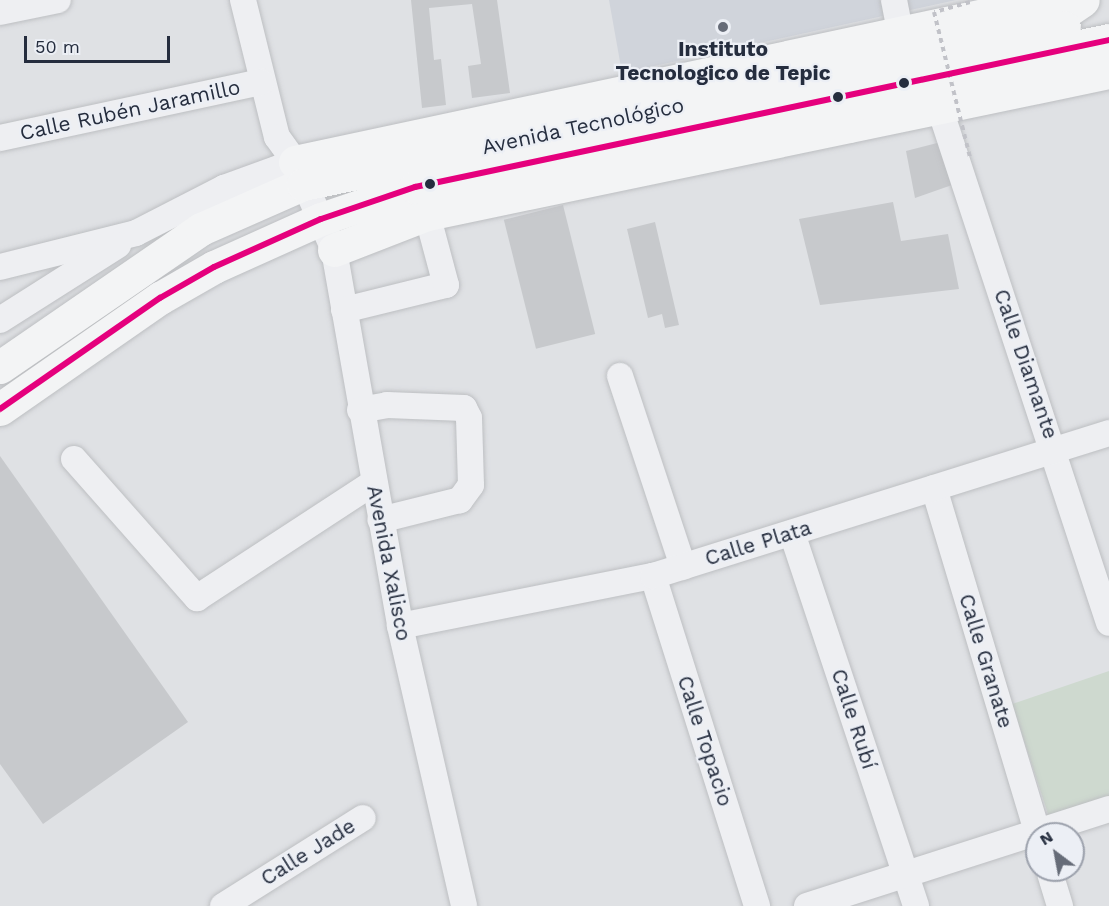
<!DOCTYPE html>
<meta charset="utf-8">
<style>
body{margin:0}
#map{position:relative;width:1109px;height:906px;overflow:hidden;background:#dfe1e4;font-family:"Work Sans",sans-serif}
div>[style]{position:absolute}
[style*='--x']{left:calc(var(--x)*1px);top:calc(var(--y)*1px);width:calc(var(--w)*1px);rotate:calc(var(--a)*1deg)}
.built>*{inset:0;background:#d0d4db}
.green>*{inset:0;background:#ced9cf}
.building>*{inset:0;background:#c7c9cc;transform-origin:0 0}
.roads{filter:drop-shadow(0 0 2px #bdbfc2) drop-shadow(0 0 2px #bdbfc2)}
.minor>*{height:26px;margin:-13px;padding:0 13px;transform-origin:13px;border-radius:13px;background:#eeeff2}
.major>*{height:33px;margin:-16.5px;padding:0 16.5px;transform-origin:16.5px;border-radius:16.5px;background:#f3f4f5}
.highway>*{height:33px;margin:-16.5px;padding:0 16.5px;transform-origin:16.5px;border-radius:16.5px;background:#f3f4f5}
.path-bridge>*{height:4px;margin-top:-2px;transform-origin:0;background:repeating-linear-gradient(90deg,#c1c2c8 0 4.5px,transparent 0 9px)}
.bus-1>*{height:6px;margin:-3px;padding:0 3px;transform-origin:3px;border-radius:3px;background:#e5007d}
.dots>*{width:16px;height:16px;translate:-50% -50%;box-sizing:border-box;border:3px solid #eceff5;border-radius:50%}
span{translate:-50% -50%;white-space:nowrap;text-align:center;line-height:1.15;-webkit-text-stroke:4.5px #eceff5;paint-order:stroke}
.poi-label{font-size:21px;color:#252d3e;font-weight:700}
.street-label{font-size:21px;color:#252d3e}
.north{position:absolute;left:1025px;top:822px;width:60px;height:60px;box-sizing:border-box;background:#eceff5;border:2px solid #9ca1ac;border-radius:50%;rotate:328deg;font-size:16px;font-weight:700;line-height:24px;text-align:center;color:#252d3e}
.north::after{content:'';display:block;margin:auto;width:21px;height:27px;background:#666c78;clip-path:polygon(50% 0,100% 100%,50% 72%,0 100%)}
.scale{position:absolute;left:24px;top:36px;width:146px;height:27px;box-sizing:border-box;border:3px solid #252d3e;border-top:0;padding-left:8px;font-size:18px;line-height:21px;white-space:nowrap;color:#252d3e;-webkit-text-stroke:4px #eceff5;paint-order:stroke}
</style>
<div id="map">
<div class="built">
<div style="clip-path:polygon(609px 0,956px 0,622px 73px)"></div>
</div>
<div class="green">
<div style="clip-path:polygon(1109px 671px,1109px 801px,1050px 820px,1012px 704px)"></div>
</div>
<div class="building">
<div style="clip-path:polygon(411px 0,497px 0,510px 93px,472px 98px,468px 66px,481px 64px,472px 4px,429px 8px,434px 60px,441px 59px,446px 105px,422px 108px)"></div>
<div style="clip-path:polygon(941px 142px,952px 185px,915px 198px,906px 151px)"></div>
<div style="clip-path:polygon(893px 202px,901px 241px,948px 234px,959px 289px,820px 305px,799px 219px)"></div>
<div style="left:563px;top:205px;width:133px;height:61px;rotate:76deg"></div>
<div style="clip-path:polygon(655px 222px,679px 325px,665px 328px,662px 314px,648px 318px,627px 229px)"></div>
<div style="clip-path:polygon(0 456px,188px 722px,43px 824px,0 764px)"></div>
</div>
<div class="roads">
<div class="minor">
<div style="--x:243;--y:0;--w:141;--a:76.1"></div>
<div style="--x:277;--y:137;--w:31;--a:54"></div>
<div style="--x:295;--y:162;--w:96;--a:66.1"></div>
<div style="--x:334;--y:250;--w:382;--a:80"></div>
<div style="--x:400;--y:626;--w:287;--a:77.1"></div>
<div style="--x:894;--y:0;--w:33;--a:79"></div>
<div style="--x:0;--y:12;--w:59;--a:-11.7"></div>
<div style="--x:939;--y:106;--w:544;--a:71.8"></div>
<div style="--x:0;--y:138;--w:267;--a:-12.1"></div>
<div style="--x:0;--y:267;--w:140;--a:-14"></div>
<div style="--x:136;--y:233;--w:99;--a:-27.1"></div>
<div style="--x:224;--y:188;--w:76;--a:-20.1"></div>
<div style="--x:344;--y:310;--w:105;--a:-13.8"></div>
<div style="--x:446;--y:285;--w:73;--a:-105"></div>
<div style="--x:0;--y:320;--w:140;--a:-32.4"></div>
<div style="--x:620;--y:376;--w:201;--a:71.7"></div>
<div style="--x:360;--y:410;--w:27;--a:-10"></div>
<div style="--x:387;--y:405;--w:77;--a:2.2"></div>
<div style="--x:464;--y:408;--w:11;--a:63"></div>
<div style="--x:469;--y:418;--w:67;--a:88.3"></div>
<div style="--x:471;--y:485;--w:19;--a:126"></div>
<div style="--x:460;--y:500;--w:82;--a:166"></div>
<div style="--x:74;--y:459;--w:186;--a:48.5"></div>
<div style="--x:197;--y:598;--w:210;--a:-33.2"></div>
<div style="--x:934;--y:488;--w:361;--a:73.3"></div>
<div style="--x:792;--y:533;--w:393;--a:71.6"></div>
<div style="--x:653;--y:576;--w:346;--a:72.5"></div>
<div style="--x:400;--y:626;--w:258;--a:-11.2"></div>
<div style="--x:653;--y:576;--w:478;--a:-17.4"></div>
<div style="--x:1049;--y:870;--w:38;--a:73"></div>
<div style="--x:223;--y:906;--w:165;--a:-32.2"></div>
<div style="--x:807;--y:906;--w:317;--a:-17.8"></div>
</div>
<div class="major">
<div style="--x:295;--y:162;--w:776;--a:-12.05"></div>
<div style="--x:334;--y:250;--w:100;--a:-21.2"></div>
<div style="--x:427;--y:214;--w:697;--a:-11.76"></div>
</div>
<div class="highway">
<div style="--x:1037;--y:31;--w:55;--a:-34"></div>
<div style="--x:785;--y:108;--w:66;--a:15.9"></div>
<div style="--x:0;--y:367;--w:244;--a:-34.5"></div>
<div style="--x:201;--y:229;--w:111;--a:-23.8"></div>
<div style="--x:303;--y:184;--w:777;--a:-11.66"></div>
<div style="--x:0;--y:409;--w:195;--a:-34.8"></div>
<div style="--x:160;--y:298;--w:62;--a:-29.9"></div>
<div style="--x:214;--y:267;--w:117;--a:-24.2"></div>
<div style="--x:321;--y:219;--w:99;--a:-18.8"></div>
<div style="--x:415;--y:187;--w:709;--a:-11.96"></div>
</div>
</div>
<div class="path-bridge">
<div style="--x:970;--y:2;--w:37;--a:164"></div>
<div style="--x:934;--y:12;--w:149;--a:76.1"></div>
</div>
<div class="bus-1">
<div style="--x:0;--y:409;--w:195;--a:-34.8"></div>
<div style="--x:160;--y:298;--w:62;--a:-29.9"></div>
<div style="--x:214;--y:267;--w:117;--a:-24.2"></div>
<div style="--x:321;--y:219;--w:99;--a:-18.8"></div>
<div style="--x:415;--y:187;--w:709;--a:-11.96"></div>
</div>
<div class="dots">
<div style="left:723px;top:27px;background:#666c78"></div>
<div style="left:904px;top:83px;background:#252d3e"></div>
<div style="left:838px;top:97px;background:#252d3e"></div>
<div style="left:430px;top:184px;background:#252d3e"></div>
</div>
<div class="poi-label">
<span style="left:723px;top:61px">Instituto<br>Tecnologico de Tepic</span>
</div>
<div class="street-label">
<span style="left:130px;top:110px;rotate:-12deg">Calle Rubén Jaramillo</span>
<span style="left:583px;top:126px;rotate:-12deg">Avenida Tecnológico</span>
<span style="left:1026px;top:364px;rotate:71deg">Calle Diamante</span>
<span style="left:758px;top:543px;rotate:-17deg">Calle Plata</span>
<span style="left:389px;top:563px;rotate:79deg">Avenida Xalisco</span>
<span style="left:986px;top:661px;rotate:73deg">Calle Granate</span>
<span style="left:854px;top:719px;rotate:72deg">Calle Rubí</span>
<span style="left:705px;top:741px;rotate:72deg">Calle Topacio</span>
<span style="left:308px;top:852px;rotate:-32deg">Calle Jade</span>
</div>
<div class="north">N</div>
<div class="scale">50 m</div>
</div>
